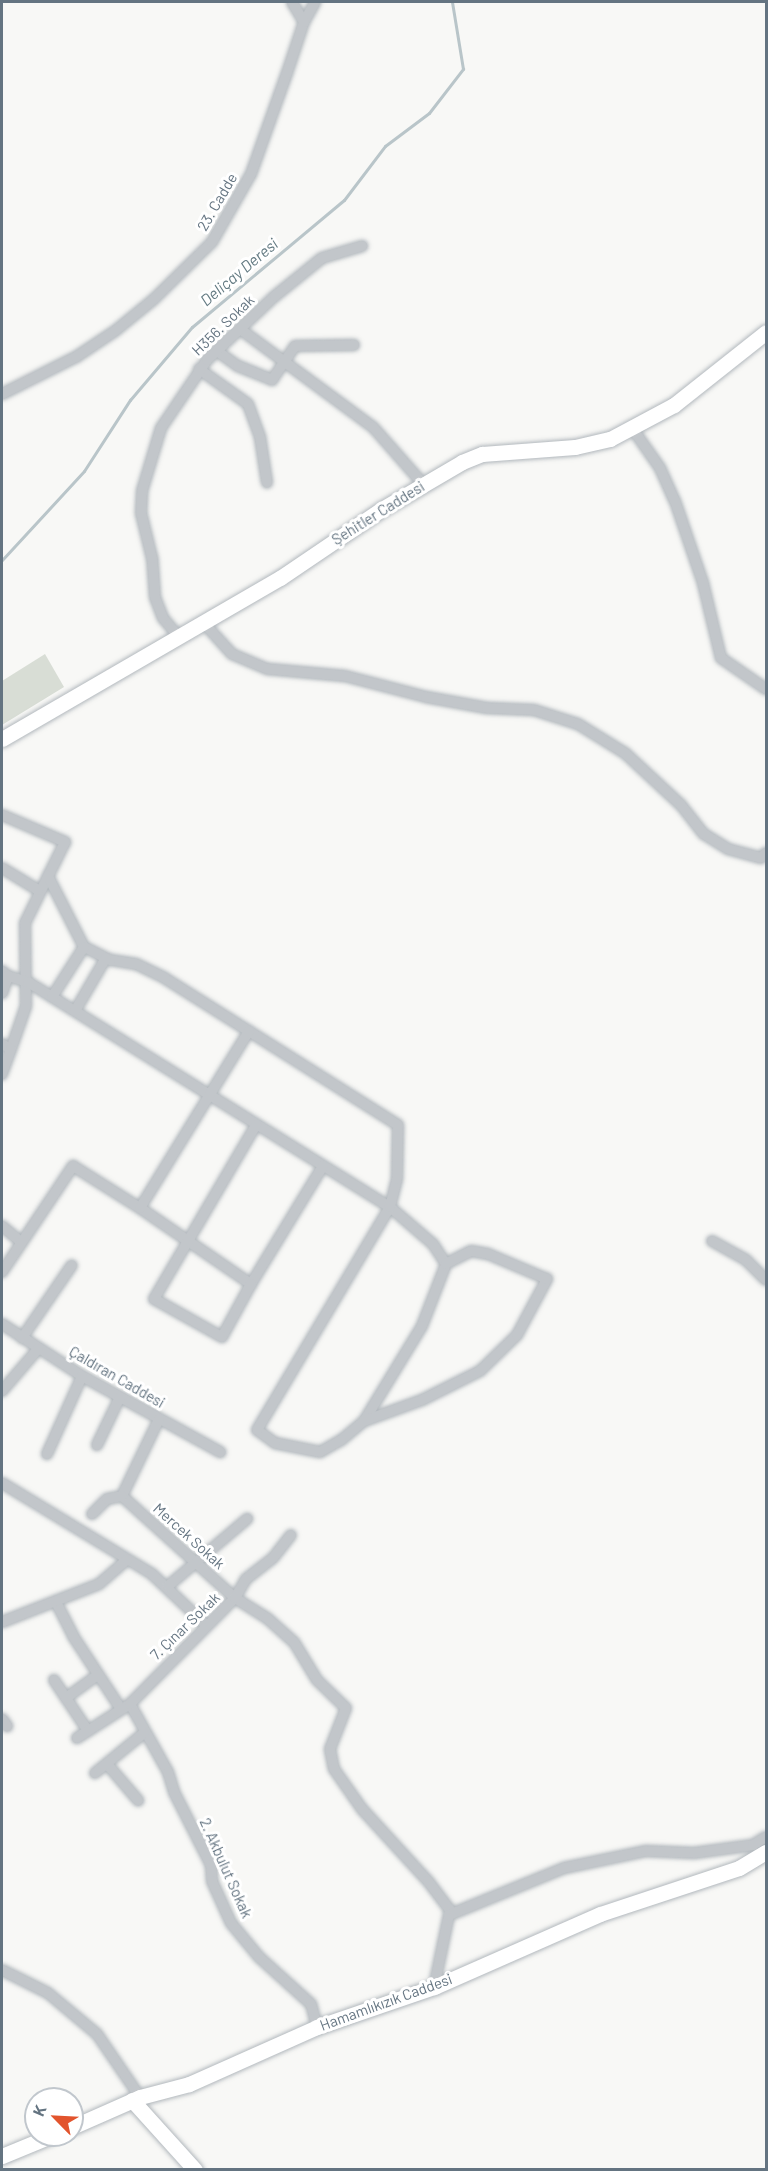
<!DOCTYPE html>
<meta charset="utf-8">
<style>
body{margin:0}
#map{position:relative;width:768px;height:2171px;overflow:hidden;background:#f8f8f6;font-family:Barlow,sans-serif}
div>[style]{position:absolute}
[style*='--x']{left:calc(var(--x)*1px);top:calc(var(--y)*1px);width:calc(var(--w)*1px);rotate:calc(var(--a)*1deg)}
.green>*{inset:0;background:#d8ddd5}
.stream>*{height:3px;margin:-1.5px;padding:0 1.5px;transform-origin:1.5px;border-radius:1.5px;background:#b9c5c9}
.roads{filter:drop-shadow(0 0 2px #b2b8bd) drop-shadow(0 0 2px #b2b8bd)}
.street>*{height:10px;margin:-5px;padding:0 5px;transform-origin:5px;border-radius:5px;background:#c2c6ca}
.secondary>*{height:15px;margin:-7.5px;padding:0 7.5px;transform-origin:7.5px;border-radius:7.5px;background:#fff}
span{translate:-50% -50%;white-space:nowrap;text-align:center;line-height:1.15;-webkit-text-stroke:6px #fff;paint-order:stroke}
.street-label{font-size:15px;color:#647481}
.water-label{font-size:16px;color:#637a82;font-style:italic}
.frame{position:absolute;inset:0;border:3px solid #647481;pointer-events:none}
.north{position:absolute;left:24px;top:2087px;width:60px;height:60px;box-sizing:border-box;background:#fff;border:2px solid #c1c7cd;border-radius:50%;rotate:294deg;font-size:16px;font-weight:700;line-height:24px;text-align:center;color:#647481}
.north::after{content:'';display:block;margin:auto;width:21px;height:27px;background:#e2542d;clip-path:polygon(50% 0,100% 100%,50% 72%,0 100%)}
</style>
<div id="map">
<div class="green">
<div style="clip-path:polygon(45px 654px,64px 687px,2px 725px,2px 681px)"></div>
</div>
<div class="stream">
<div style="--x:2;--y:560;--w:121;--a:-47.3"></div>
<div style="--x:84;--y:471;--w:85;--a:-57.1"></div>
<div style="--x:130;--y:400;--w:96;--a:-49.7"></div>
<div style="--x:192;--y:327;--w:198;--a:-39.9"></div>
<div style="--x:344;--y:200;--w:68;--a:-52.8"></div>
<div style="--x:385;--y:146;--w:55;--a:-36.9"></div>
<div style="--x:429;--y:113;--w:56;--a:-52.3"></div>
<div style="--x:463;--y:69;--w:68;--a:-99.3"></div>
</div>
<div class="roads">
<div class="street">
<div style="--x:304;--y:22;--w:23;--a:-61"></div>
<div style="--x:240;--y:329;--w:165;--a:36.4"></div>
<div style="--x:373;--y:427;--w:76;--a:48.7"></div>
<div style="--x:217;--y:351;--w:26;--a:36"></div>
<div style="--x:238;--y:366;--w:37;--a:22"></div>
<div style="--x:272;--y:380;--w:41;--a:-55.9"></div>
<div style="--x:295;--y:346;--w:59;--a:-1"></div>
<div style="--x:199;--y:369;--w:60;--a:35.5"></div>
<div style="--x:248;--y:404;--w:35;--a:70"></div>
<div style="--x:260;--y:437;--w:46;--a:81.2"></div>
<div style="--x:2;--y:394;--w:83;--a:-26.6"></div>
<div style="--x:76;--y:357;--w:47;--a:-33.7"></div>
<div style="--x:115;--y:331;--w:50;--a:-39.4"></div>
<div style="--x:154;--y:299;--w:81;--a:-44.5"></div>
<div style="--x:212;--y:242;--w:78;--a:-60.2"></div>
<div style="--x:251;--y:174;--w:107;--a:-70.4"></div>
<div style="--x:287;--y:73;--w:54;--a:-71.6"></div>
<div style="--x:304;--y:22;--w:23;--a:-121"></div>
<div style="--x:632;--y:428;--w:49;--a:55"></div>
<div style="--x:660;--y:468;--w:36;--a:66"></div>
<div style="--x:675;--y:501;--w:87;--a:71.1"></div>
<div style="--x:703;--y:583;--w:77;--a:76.5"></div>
<div style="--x:721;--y:658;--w:55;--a:34.6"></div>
<div style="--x:203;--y:622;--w:43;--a:47.8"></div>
<div style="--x:232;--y:654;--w:39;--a:23"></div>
<div style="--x:268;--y:669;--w:77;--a:5.2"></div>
<div style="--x:345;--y:676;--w:84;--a:14.5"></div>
<div style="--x:426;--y:697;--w:62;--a:10.2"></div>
<div style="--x:487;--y:708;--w:47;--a:2.4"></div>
<div style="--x:534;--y:710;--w:46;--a:17.7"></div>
<div style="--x:578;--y:724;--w:55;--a:31.7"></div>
<div style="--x:625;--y:753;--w:76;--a:42.9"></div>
<div style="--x:681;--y:805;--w:37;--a:52"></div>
<div style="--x:704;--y:834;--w:28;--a:32"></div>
<div style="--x:728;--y:849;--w:34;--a:15"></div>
<div style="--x:761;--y:858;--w:7;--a:-45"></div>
<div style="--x:179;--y:637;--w:25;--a:-130"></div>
<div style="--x:163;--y:618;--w:22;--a:-111"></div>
<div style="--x:155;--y:597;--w:39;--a:-94"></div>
<div style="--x:152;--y:558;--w:46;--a:-103.7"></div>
<div style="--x:141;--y:513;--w:22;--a:-87"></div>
<div style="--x:142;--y:491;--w:66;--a:-73.2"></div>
<div style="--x:161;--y:428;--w:82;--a:-55.9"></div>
<div style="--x:207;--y:360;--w:93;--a:-43.3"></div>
<div style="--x:275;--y:296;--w:60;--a:-39"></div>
<div style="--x:322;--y:258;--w:42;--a:-16.7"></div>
<div style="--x:2;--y:815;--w:69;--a:23.2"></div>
<div style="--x:65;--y:842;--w:90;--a:116.3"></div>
<div style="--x:25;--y:923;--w:83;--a:89.3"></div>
<div style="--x:26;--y:1006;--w:46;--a:109.2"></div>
<div style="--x:2;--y:868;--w:42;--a:31.4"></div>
<div style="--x:2;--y:971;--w:8;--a:40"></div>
<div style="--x:8;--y:976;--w:18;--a:109"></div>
<div style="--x:8;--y:976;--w:21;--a:17"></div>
<div style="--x:28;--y:982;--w:426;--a:31.9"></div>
<div style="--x:390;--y:1207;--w:57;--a:40.7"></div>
<div style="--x:433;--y:1244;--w:24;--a:57"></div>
<div style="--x:446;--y:1264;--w:66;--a:111.2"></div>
<div style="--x:422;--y:1326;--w:111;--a:121.4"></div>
<div style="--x:364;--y:1421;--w:30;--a:140"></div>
<div style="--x:341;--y:1440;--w:24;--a:150"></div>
<div style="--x:320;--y:1452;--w:46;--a:-168.7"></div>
<div style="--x:275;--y:1443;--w:22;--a:-144"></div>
<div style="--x:257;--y:1430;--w:260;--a:-59.2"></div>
<div style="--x:390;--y:1207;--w:29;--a:-76"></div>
<div style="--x:397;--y:1179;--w:54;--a:-88.9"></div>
<div style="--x:398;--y:1125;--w:275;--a:-147.8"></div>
<div style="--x:165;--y:978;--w:32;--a:-154"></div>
<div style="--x:136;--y:964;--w:26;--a:-171"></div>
<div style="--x:110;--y:960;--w:29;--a:-153"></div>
<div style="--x:84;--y:947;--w:80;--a:-116.9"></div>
<div style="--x:52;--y:997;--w:59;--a:-57.4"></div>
<div style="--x:75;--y:1011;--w:61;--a:-59.7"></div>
<div style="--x:2;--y:1044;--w:10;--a:29"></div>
<div style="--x:11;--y:1049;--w:27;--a:110"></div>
<div style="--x:140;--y:1208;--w:135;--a:34.4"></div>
<div style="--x:251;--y:1284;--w:138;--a:-58.6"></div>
<div style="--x:2;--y:1226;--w:23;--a:40"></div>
<div style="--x:712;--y:1241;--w:39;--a:29"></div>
<div style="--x:746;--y:1260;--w:28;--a:45"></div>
<div style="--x:2;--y:1272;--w:128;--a:-56.2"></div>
<div style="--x:73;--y:1166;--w:79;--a:32.1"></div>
<div style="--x:140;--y:1208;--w:208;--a:-58.4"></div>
<div style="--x:251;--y:1284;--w:60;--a:118.7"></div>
<div style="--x:222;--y:1337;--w:78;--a:-150.8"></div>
<div style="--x:154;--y:1299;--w:202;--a:-59.6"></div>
<div style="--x:2;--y:1324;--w:95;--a:33"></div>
<div style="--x:82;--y:1376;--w:158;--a:28.8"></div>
<div style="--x:22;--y:1338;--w:88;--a:-55.6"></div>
<div style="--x:2;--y:1391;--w:55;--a:-49.4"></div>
<div style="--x:364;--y:1421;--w:62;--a:-19.9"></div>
<div style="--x:422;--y:1400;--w:65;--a:-26.6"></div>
<div style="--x:480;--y:1371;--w:52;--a:-44.2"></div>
<div style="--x:517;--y:1335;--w:64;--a:-61.8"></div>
<div style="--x:547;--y:1279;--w:64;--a:-157"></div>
<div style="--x:488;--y:1254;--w:17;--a:-170"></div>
<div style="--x:471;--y:1251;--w:28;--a:153"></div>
<div style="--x:97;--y:1445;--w:53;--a:-64.4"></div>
<div style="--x:47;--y:1454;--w:85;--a:-65.8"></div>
<div style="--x:2;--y:1483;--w:175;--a:31.2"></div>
<div style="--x:152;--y:1574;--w:74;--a:43.4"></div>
<div style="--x:122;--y:1496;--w:152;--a:42.1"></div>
<div style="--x:235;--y:1598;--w:38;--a:32"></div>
<div style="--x:267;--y:1618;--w:36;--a:42"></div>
<div style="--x:294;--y:1642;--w:44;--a:58.8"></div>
<div style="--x:317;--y:1680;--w:40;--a:44"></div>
<div style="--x:346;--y:1708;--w:44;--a:111.3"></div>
<div style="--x:330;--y:1749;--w:20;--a:79"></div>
<div style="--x:334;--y:1769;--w:49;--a:55"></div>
<div style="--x:362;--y:1809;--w:98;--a:47.5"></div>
<div style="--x:428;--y:1881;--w:36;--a:53"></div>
<div style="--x:450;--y:1910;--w:79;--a:101.7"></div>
<div style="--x:122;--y:1496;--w:85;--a:-64.3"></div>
<div style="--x:92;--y:1514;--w:21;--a:-45"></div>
<div style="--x:107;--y:1499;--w:15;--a:-11"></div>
<div style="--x:168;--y:1586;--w:104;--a:-40.3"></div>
<div style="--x:56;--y:1602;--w:38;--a:63"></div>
<div style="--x:73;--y:1636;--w:87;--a:56.7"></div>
<div style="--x:2;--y:1622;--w:104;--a:-21.4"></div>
<div style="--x:99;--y:1584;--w:37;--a:-41"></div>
<div style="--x:54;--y:1680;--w:61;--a:56.3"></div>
<div style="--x:66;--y:1698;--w:39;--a:-36"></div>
<div style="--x:130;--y:1704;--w:78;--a:60.8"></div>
<div style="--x:168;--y:1772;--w:21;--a:73"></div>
<div style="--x:174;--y:1792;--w:82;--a:63.1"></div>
<div style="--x:211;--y:1865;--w:16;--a:86"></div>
<div style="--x:212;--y:1881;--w:46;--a:65.7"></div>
<div style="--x:231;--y:1923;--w:44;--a:50.5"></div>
<div style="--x:259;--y:1957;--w:70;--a:42.1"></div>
<div style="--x:311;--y:2004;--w:24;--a:75"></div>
<div style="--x:2;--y:1719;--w:9;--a:54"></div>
<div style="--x:77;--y:1738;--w:63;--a:-32.7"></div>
<div style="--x:130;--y:1704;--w:149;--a:-45.3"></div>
<div style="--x:235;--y:1598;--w:22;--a:-60"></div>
<div style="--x:246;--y:1579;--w:34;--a:-38"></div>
<div style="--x:273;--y:1558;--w:29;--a:-52"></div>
<div style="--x:107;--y:1764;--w:48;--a:49.3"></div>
<div style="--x:95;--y:1773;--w:63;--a:-39.2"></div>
<div style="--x:449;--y:1915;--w:124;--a:-22.2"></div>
<div style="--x:564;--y:1868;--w:84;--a:-11.7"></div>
<div style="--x:646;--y:1851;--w:48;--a:2.4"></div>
<div style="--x:694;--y:1853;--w:60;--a:-7.7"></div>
<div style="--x:753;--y:1845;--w:15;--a:-32"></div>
<div style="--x:2;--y:1970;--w:51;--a:26.6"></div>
<div style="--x:48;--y:1993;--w:64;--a:39.9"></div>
<div style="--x:97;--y:2034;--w:76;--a:55.7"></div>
</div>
<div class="secondary">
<div style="--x:2;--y:739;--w:321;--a:-30.1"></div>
<div style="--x:280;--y:578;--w:123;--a:-34.1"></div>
<div style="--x:382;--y:509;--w:93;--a:-30.4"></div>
<div style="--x:462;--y:462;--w:22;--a:-22"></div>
<div style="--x:482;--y:454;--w:93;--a:-4.3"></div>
<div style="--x:575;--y:447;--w:36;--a:-13"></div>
<div style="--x:610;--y:439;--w:72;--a:-28"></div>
<div style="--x:674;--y:405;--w:117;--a:-38.4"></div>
<div style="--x:132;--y:2100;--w:94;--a:48"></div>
<div style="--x:72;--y:2127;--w:74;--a:-23.8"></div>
<div style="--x:140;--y:2097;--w:51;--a:-14.9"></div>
<div style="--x:189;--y:2084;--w:140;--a:-24"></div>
<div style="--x:317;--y:2027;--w:124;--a:-18.9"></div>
<div style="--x:434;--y:1987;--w:181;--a:-23.7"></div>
<div style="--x:600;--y:1914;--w:146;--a:-18.3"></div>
<div style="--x:739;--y:1868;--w:31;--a:-31"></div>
<div style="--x:2;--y:2156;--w:55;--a:-22.4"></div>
</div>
</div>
<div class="street-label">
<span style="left:217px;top:202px;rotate:-60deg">23. Cadde</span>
<span style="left:223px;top:325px;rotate:-44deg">H356. Sokak</span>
<span style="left:378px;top:513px;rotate:-32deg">Şehitler Caddesi</span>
<span style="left:117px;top:1377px;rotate:30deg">Çaldıran Caddesi</span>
<span style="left:189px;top:1536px;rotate:42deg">Mercek Sokak</span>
<span style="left:185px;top:1626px;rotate:-44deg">7. Çınar Sokak</span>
<span style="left:226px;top:1868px;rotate:66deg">2. Akbulut Sokak</span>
<span style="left:386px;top:2002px;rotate:-20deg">Hamamlıkızık Caddesi</span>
</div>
<div class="water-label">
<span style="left:239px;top:272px;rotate:-40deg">Deliçay Deresi</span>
</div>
<div class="frame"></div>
<div class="north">K</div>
</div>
